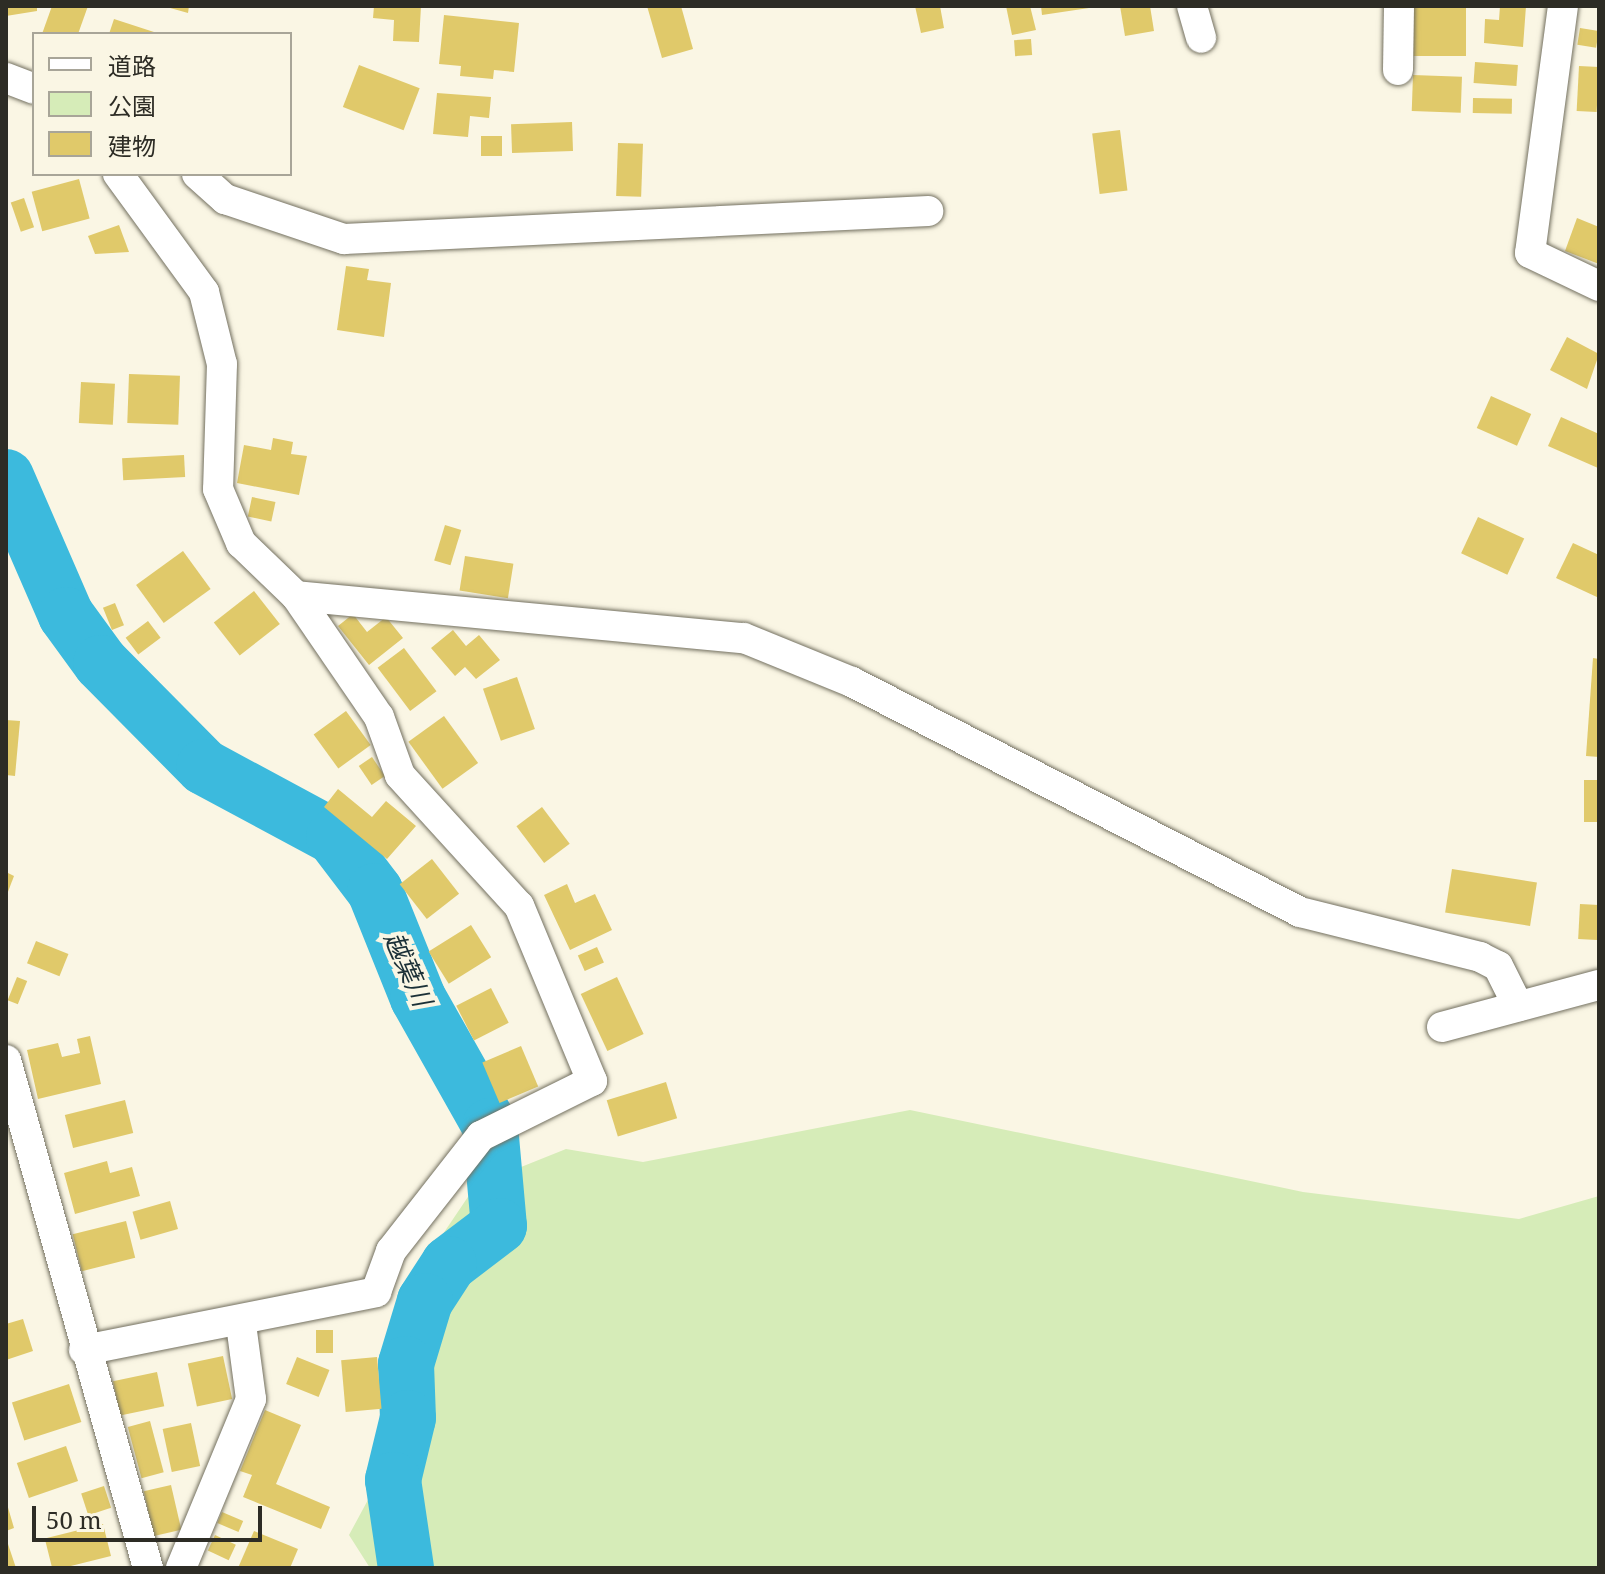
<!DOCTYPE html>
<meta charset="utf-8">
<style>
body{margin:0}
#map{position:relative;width:1605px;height:1574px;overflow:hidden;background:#faf6e4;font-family:"Noto Serif","Noto Sans JP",serif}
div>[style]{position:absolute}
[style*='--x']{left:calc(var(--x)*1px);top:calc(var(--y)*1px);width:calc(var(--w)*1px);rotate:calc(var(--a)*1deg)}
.green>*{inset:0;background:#d6ecb8}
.river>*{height:56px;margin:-28px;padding:0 28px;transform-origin:28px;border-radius:28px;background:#3cbadd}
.building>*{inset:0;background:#e0c96a;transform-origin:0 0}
.roads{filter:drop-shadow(0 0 2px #737060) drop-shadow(0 0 2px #737060)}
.minor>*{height:30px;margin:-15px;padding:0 15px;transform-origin:15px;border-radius:15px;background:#fff}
span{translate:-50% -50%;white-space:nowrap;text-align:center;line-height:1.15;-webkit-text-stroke:8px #faf6e4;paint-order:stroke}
.water-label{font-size:26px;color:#1b3037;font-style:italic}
.frame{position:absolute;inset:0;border:8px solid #2d2c25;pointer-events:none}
.legend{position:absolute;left:32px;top:32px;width:260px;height:144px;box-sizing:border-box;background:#faf6e4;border:2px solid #a8a598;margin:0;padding:10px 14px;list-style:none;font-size:24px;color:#2d2c25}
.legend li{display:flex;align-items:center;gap:16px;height:40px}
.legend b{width:40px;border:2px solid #a8a598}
.scale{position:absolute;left:32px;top:1506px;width:230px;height:36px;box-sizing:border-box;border:4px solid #2d2c25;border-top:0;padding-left:10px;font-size:24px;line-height:28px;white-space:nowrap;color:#2d2c25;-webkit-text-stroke:6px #faf6e4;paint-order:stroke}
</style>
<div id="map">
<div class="green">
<div style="clip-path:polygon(910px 1110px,1303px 1192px,1519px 1219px,1599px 1196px,1599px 1568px,370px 1568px,349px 1535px,429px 1387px,439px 1322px,422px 1265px,476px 1185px,566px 1149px,643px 1162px)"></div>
</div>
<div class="river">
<div style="--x:6;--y:477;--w:150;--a:66.5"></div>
<div style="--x:66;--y:615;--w:59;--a:53.9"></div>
<div style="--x:101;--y:663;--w:146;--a:45.3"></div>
<div style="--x:204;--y:767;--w:148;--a:28.3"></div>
<div style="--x:334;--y:837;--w:68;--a:52.8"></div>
<div style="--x:375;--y:891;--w:115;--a:68.1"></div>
<div style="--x:418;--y:998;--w:147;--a:60.6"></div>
<div style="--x:490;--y:1126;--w:100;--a:84.9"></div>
<div style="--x:499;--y:1226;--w:63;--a:142.8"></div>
<div style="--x:449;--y:1264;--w:44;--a:123"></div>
<div style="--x:425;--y:1301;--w:66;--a:106.8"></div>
<div style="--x:406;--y:1364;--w:54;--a:87.9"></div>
<div style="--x:408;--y:1418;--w:64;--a:103.6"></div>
<div style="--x:393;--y:1480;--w:89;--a:81.6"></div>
</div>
<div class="building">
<div style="clip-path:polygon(6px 6px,37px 6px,37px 11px,6px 16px)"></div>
<div style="clip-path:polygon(52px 6px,88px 6px,78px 34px,42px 34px)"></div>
<div style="clip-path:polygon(163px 6px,189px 6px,188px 13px)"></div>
<div style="clip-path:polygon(374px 6px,421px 6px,419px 42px,393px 41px,394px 20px,373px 18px)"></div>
<div style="clip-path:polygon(647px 6px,681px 6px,693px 49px,662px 58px)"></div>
<div style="clip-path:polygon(915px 6px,940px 6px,944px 28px,921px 33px)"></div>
<div style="clip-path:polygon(1006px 6px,1030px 6px,1036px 30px,1012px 35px)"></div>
<div style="clip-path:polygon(1041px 6px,1089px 6px,1089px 8px,1042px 15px)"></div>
<div style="clip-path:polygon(1120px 6px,1150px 6px,1154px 31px,1125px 36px)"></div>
<div style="left:1408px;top:6px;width:58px;height:50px"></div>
<div style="clip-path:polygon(1500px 6px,1526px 6px,1523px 47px,1484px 43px,1485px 19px,1499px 20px)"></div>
<div style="clip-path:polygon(444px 15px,519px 23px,514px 72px,494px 70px,493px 79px,460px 76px,461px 66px,439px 64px)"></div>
<div style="clip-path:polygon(114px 19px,157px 33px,157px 34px,109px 34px)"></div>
<div style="left:1580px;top:28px;width:19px;height:17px;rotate:9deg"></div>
<div style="left:1031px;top:39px;width:16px;height:17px;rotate:86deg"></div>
<div style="left:1475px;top:62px;width:43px;height:21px;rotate:4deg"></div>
<div style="left:359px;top:65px;width:65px;height:45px;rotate:21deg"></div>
<div style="left:1579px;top:66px;width:20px;height:45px;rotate:3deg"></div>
<div style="left:1413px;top:75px;width:49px;height:36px;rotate:2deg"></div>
<div style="clip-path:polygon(437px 93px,491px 97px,489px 118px,470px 116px,468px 137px,433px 134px)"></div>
<div style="left:1473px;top:98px;width:39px;height:15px;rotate:1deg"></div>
<div style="left:572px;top:122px;width:29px;height:61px;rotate:88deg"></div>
<div style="left:1120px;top:130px;width:61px;height:28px;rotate:83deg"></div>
<div style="left:481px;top:136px;width:21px;height:20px"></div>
<div style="left:618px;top:143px;width:25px;height:53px;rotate:2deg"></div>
<div style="left:79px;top:179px;width:41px;height:49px;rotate:75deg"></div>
<div style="left:24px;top:198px;width:31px;height:14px;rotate:71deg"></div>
<div style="clip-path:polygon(1577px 218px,1599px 227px,1599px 264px,1565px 251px)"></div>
<div style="clip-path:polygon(119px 225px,129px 252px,95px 254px,88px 236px)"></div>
<div style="clip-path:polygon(346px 266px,369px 269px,367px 280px,391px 283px,384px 337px,337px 330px)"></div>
<div style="clip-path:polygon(1567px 337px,1599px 354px,1587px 389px,1550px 370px)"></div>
<div style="left:129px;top:374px;width:51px;height:49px;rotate:2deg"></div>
<div style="left:81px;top:382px;width:34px;height:41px;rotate:3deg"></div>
<div style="left:1491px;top:396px;width:44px;height:35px;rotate:24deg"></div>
<div style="clip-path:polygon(1561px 417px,1599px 434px,1598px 468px,1548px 446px)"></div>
<div style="clip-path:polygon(273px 438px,293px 442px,291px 454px,307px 456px,299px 495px,237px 483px,244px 445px,271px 450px)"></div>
<div style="left:184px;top:455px;width:22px;height:62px;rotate:87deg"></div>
<div style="left:252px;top:497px;width:24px;height:20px;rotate:12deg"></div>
<div style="left:1478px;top:517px;width:51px;height:40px;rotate:25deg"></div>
<div style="left:445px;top:525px;width:17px;height:37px;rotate:17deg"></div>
<div style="clip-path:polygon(1573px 543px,1599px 555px,1599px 598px,1556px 578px)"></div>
<div style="left:183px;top:551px;width:47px;height:58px;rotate:54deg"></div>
<div style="left:465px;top:556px;width:49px;height:35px;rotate:9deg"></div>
<div style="left:254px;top:591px;width:42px;height:51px;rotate:52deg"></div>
<div style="left:115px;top:603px;width:24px;height:13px;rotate:68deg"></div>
<div style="clip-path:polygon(353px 614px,367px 632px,386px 617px,403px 638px,369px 665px,338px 626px)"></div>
<div style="left:148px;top:621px;width:21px;height:28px;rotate:53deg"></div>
<div style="clip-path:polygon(453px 630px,466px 646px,479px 635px,500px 660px,476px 679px,465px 667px,455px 676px,431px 648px)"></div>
<div style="left:404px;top:648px;width:54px;height:33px;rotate:53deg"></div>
<div style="clip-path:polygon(1593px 658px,1599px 659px,1599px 757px,1586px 756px)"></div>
<div style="left:517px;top:677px;width:55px;height:36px;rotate:71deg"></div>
<div style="left:346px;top:711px;width:42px;height:40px;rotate:54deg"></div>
<div style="left:444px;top:716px;width:58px;height:44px;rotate:54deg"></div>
<div style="clip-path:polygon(6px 720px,20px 721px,15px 776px,6px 775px)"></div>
<div style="left:372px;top:757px;width:23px;height:16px;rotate:56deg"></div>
<div style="left:1584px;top:780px;width:15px;height:42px"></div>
<div style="clip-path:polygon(338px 789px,372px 817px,386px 801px,416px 826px,387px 859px,324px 807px)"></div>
<div style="left:542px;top:807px;width:46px;height:32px;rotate:53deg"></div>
<div style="left:432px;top:859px;width:44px;height:41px;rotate:52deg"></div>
<div style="left:1452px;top:869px;width:86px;height:44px;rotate:9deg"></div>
<div style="clip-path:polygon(6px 872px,14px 876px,6px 897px)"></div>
<div style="clip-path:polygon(567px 884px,575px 903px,595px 894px,612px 930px,570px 950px,544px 895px)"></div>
<div style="left:1580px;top:904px;width:19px;height:35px;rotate:3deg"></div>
<div style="left:471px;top:925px;width:38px;height:50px;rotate:58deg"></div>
<div style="left:36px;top:941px;width:35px;height:24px;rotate:22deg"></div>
<div style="left:597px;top:947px;width:17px;height:21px;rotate:66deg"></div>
<div style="left:17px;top:977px;width:11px;height:25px;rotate:22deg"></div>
<div style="left:617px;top:977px;width:63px;height:40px;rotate:65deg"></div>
<div style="left:491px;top:988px;width:39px;height:39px;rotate:63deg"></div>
<div style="clip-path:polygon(90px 1036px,101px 1084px,38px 1099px,27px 1050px,58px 1043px,62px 1057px,80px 1053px,77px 1039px)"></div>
<div style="left:521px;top:1046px;width:44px;height:42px;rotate:67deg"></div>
<div style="left:666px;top:1082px;width:38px;height:62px;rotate:73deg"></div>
<div style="left:125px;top:1100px;width:34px;height:62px;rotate:76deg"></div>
<div style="clip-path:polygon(107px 1161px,110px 1173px,132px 1167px,140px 1196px,75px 1214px,64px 1173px)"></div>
<div style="left:170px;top:1201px;width:29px;height:39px;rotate:74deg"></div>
<div style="left:126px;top:1221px;width:38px;height:55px;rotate:76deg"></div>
<div style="clip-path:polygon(23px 1319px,33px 1351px,6px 1360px,6px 1324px)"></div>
<div style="left:316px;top:1330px;width:17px;height:23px"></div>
<div style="left:223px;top:1356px;width:44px;height:36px;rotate:78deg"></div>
<div style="left:297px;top:1357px;width:35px;height:29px;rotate:22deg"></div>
<div style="left:377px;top:1357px;width:52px;height:36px;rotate:85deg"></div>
<div style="left:157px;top:1372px;width:35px;height:45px;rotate:78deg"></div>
<div style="left:69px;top:1384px;width:40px;height:60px;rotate:72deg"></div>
<div style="clip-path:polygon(265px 1410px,301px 1425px,276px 1484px,330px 1507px,321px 1529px,243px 1497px,252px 1475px,240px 1471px)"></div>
<div style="left:150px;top:1421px;width:53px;height:23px;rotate:75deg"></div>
<div style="left:191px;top:1423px;width:44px;height:29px;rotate:78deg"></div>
<div style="left:66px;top:1446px;width:37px;height:52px;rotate:71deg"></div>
<div style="left:171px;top:1485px;width:46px;height:28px;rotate:77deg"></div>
<div style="left:104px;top:1486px;width:23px;height:24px;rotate:72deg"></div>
<div style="clip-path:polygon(7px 1504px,14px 1528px,6px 1531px,6px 1505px)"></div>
<div style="left:222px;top:1512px;width:23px;height:12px;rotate:23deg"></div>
<div style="left:103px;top:1524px;width:33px;height:60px;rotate:76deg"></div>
<div style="clip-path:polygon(254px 1531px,298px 1549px,290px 1568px,238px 1568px)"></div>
<div style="left:215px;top:1535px;width:23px;height:17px;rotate:25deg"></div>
<div style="clip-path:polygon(8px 1544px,16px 1568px,6px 1568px)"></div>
</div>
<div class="roads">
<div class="minor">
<div style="--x:1192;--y:6;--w:33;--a:74"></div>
<div style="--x:1563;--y:6;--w:249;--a:97.6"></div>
<div style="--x:1530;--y:253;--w:76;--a:25.6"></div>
<div style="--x:1398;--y:70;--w:64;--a:-89.1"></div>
<div style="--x:6;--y:78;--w:30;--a:21"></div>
<div style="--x:118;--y:174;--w:146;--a:53.9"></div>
<div style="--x:204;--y:292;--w:74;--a:76"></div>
<div style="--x:222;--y:364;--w:125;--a:91.8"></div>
<div style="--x:218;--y:489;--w:59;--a:66.9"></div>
<div style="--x:241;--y:543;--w:76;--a:43.9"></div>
<div style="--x:296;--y:596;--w:450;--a:5.4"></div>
<div style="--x:744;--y:638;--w:117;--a:22.2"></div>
<div style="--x:852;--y:682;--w:504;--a:27.18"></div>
<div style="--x:1300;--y:912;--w:186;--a:14"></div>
<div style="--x:1480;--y:957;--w:20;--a:27"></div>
<div style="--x:1498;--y:966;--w:45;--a:63.4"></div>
<div style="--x:197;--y:174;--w:38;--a:42"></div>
<div style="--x:225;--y:199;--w:126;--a:18.6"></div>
<div style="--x:344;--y:239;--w:585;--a:-2.74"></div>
<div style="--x:1442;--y:1027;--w:163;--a:-15"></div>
<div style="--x:6;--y:1060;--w:527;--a:74.38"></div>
<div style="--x:84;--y:1350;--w:298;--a:-11.2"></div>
<div style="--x:376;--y:1292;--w:44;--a:-69.9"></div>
<div style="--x:391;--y:1251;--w:146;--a:-52"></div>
<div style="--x:481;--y:1136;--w:124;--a:-26.4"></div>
<div style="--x:592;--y:1081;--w:190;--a:-112.6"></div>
<div style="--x:519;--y:906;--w:177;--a:-132.3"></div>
<div style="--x:400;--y:775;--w:62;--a:-109.9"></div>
<div style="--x:379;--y:717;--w:147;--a:-124.4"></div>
<div style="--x:181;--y:1568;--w:183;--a:-67.5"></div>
<div style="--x:251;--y:1399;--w:76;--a:-97.6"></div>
</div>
</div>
<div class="water-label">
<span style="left:408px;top:969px;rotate:66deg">越葉川</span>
</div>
<div class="frame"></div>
<ul class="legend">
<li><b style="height:10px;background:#fff"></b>道路</li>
<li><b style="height:22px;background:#d6ecb8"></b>公園</li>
<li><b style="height:22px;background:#e0c96a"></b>建物</li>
</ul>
<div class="scale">50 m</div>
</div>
